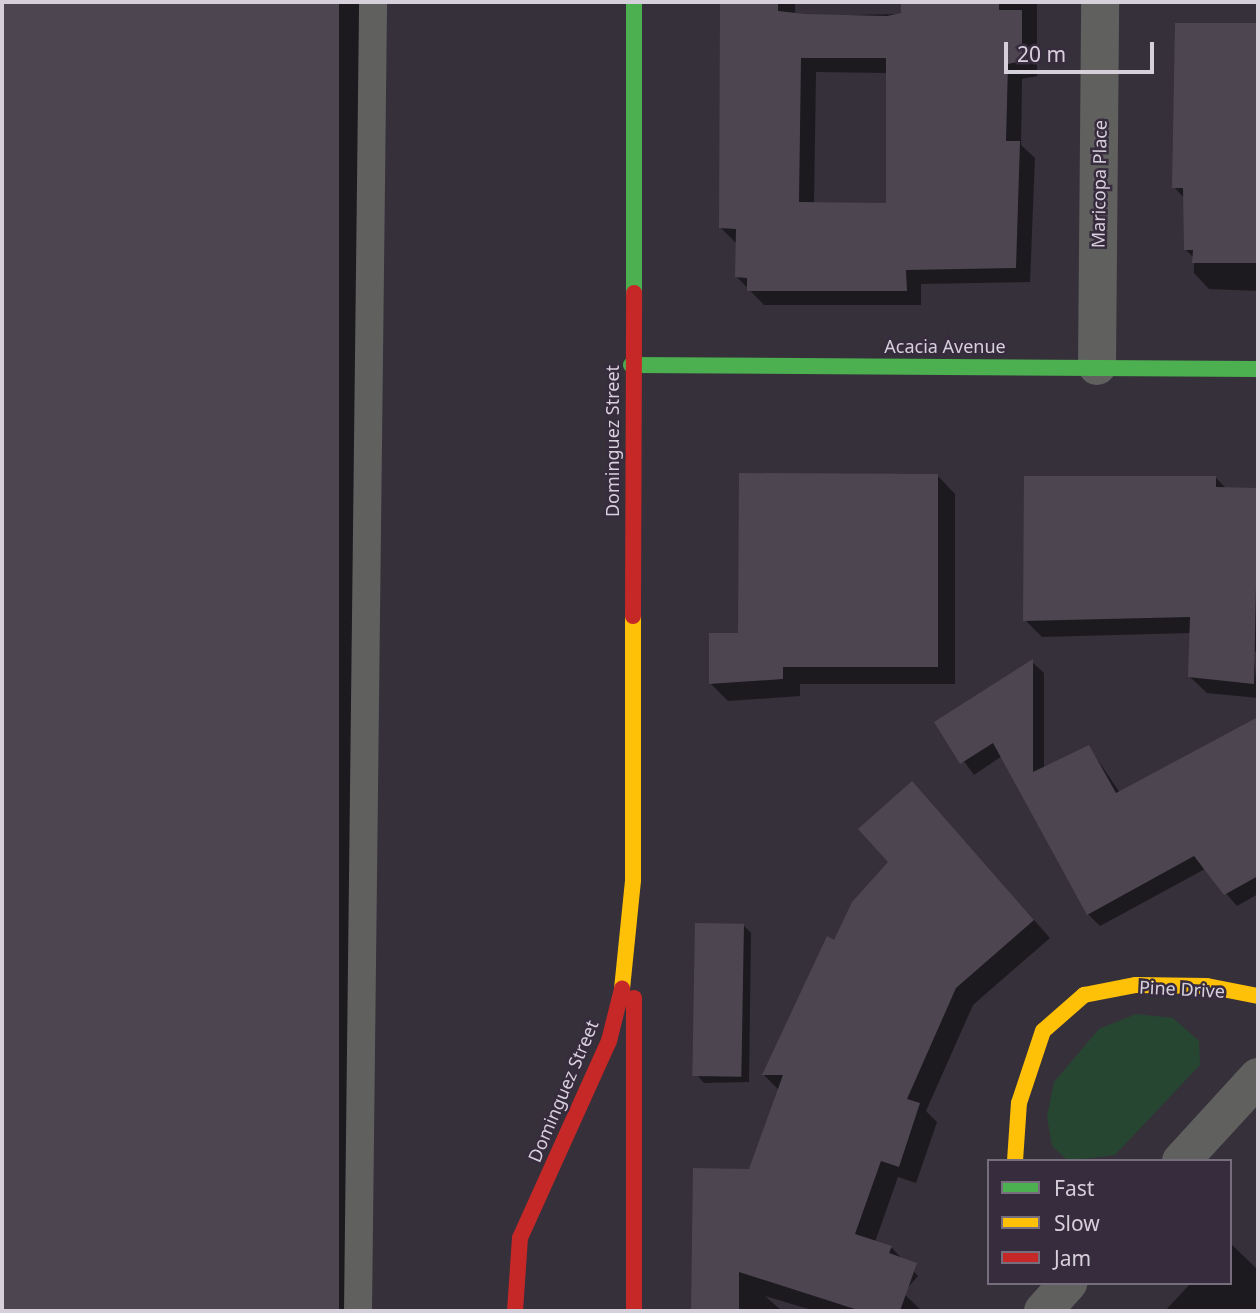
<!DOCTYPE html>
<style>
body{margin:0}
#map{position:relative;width:1260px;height:1313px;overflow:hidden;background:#35303a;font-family:"Noto Sans",sans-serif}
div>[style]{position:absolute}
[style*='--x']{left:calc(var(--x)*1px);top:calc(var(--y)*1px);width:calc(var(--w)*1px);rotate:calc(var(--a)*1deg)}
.green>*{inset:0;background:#274631}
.shadow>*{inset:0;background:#0007;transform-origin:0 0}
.building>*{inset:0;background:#4d4651;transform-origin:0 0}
.lane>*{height:28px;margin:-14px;padding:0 14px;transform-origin:14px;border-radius:14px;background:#60605f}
.street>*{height:38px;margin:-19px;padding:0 19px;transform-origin:19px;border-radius:19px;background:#60605f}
.fast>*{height:16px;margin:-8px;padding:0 8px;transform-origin:8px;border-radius:8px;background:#4caf50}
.slow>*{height:16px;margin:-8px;padding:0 8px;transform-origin:8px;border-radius:8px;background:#ffc107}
.jam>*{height:16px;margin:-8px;padding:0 8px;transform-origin:8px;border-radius:8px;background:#c62828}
span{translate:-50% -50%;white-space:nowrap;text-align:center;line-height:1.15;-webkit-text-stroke:5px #362c3e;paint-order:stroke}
.street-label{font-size:18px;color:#d6d0db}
.frame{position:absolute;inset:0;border:4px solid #d6d0db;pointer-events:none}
.legend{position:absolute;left:987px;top:1159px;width:245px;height:126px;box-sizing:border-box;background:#362c3e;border:2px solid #766e7d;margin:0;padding:9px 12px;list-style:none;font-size:21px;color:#d6d0db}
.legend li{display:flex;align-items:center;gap:14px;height:35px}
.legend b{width:35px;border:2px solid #766e7d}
.scale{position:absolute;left:1004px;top:42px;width:150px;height:32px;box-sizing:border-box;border:4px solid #d6d0db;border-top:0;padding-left:9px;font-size:21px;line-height:24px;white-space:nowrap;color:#d6d0db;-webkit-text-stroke:5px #362c3e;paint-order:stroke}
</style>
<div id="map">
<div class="green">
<div style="clip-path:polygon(1136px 1014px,1173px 1018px,1199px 1041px,1200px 1065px,1115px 1155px,1068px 1161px,1052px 1146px,1047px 1117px,1054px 1082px,1099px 1029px)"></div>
</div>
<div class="shadow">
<div style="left:2px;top:2px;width:364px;height:1309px"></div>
<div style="clip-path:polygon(evenodd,725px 2px,795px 2px,795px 15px,805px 16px,902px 14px,903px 2px,1037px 2px,1037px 76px,1022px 79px,1021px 145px,1035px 158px,1030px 282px,921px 284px,921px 305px,764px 305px,737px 277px,736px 243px,721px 228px,725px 2px,816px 72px,888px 73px,888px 205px,814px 204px,816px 72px)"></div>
<div style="clip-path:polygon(1177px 25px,1258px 25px,1258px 291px,1209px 289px,1194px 273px,1194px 258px,1186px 250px,1185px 199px,1174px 187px)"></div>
<div style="clip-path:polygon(938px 476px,955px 494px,955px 684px,800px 684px,800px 696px,728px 701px,710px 683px,740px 635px)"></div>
<div style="clip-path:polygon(1216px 478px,1227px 489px,1258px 490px,1258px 654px,1253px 649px,1258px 698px,1207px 693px,1190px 677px,1191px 633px,1042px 637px,1025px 620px)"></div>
<div style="clip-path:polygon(1032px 662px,1044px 673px,1044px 769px,1089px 747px,1120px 793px,1258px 719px,1258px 894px,1237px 906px,1205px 869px,1100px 926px,1088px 914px,1002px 756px,974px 775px,936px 723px)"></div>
<div style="clip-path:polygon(929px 801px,1050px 938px,973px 1005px,926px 1111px,937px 1122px,916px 1183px,898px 1177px,875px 1242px,891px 1247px,918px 1276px,903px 1293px,922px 1311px,815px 1311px,765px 1296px,782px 1311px,694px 1311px,695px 1170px,750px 1171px,779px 1090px,764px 1075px,828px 939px,835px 942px)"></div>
<div style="clip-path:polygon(744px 926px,751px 933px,749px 1082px,704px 1083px,697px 1075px)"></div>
<div style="clip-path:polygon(1230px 1243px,1258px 1270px,1258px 1311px,1165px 1311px,1191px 1283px,1230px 1283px)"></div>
</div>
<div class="building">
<div style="left:2px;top:2px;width:337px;height:1309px"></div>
<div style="clip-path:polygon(evenodd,720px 2px,778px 2px,778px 11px,805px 14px,887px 16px,901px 13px,901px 2px,999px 2px,999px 10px,1022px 10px,1022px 61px,1008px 64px,1006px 141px,1020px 141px,1016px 268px,906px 270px,907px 291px,747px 291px,747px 278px,735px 277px,736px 229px,719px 228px,720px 2px,801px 58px,886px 58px,886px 203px,799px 202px,801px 58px)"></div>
<div style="clip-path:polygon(1175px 23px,1258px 23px,1258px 263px,1192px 263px,1193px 250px,1184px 250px,1183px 188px,1172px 188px)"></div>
<div style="clip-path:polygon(739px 473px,938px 474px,938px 667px,783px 667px,783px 679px,709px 684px,709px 633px,738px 633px)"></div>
<div style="clip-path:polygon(1024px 476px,1216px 476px,1216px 487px,1258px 488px,1254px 684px,1188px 677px,1190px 617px,1023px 621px)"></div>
<div style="clip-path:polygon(1033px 659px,1033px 772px,1089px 745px,1116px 793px,1258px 717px,1258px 876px,1224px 895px,1194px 856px,1087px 915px,993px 743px,960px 764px,934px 722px)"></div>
<div style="clip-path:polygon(912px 781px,1034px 920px,956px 988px,907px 1099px,920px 1103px,899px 1167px,881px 1161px,855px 1234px,892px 1246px,889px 1253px,917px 1263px,900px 1311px,861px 1311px,739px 1272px,739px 1311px,691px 1311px,693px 1168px,749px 1169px,783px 1075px,762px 1075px,827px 936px,834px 940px,852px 902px,888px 862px,858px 829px)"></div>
<div style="left:695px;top:923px;width:49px;height:153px;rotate:1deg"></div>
</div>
<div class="lane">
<div style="--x:358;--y:1311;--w:1309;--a:-89.34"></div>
</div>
<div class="street">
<div style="--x:1097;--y:366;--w:364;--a:-89.5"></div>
<div style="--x:1181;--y:1161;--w:114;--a:-47.5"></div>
<div style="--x:1043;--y:1311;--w:38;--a:-48"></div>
</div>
<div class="fast">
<div style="--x:634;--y:293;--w:291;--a:-90"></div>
<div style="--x:631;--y:365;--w:627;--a:0.37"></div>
</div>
<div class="slow">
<div style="--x:622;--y:989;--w:110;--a:-84.2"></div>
<div style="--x:633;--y:880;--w:264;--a:-90"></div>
<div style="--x:1015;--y:1161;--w:58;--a:-86.1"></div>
<div style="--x:1019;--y:1103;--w:76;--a:-71.6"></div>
<div style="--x:1043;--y:1031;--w:55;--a:-41.3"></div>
<div style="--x:1084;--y:995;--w:53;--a:-10.9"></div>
<div style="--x:1136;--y:985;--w:71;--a:0.8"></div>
<div style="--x:1207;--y:986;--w:52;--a:11.1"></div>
</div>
<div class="jam">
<div style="--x:633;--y:616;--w:323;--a:-89.8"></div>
<div style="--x:634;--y:998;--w:313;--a:90"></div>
<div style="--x:515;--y:1311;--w:73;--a:-86.1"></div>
<div style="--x:520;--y:1238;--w:216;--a:-65.7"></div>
<div style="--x:609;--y:1041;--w:54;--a:-76"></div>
</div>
<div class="street-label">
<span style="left:1099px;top:184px;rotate:-89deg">Maricopa Place</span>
<span style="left:945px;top:346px">Acacia Avenue</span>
<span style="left:612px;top:441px;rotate:-90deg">Dominguez Street</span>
<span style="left:1182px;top:989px;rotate:3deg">Pine Drive</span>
<span style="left:563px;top:1091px;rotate:-67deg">Dominguez Street</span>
</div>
<div class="frame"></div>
<ul class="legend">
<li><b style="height:9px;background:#4caf50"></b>Fast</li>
<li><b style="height:9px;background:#ffc107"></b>Slow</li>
<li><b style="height:9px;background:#c62828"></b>Jam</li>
</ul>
<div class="scale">20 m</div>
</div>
